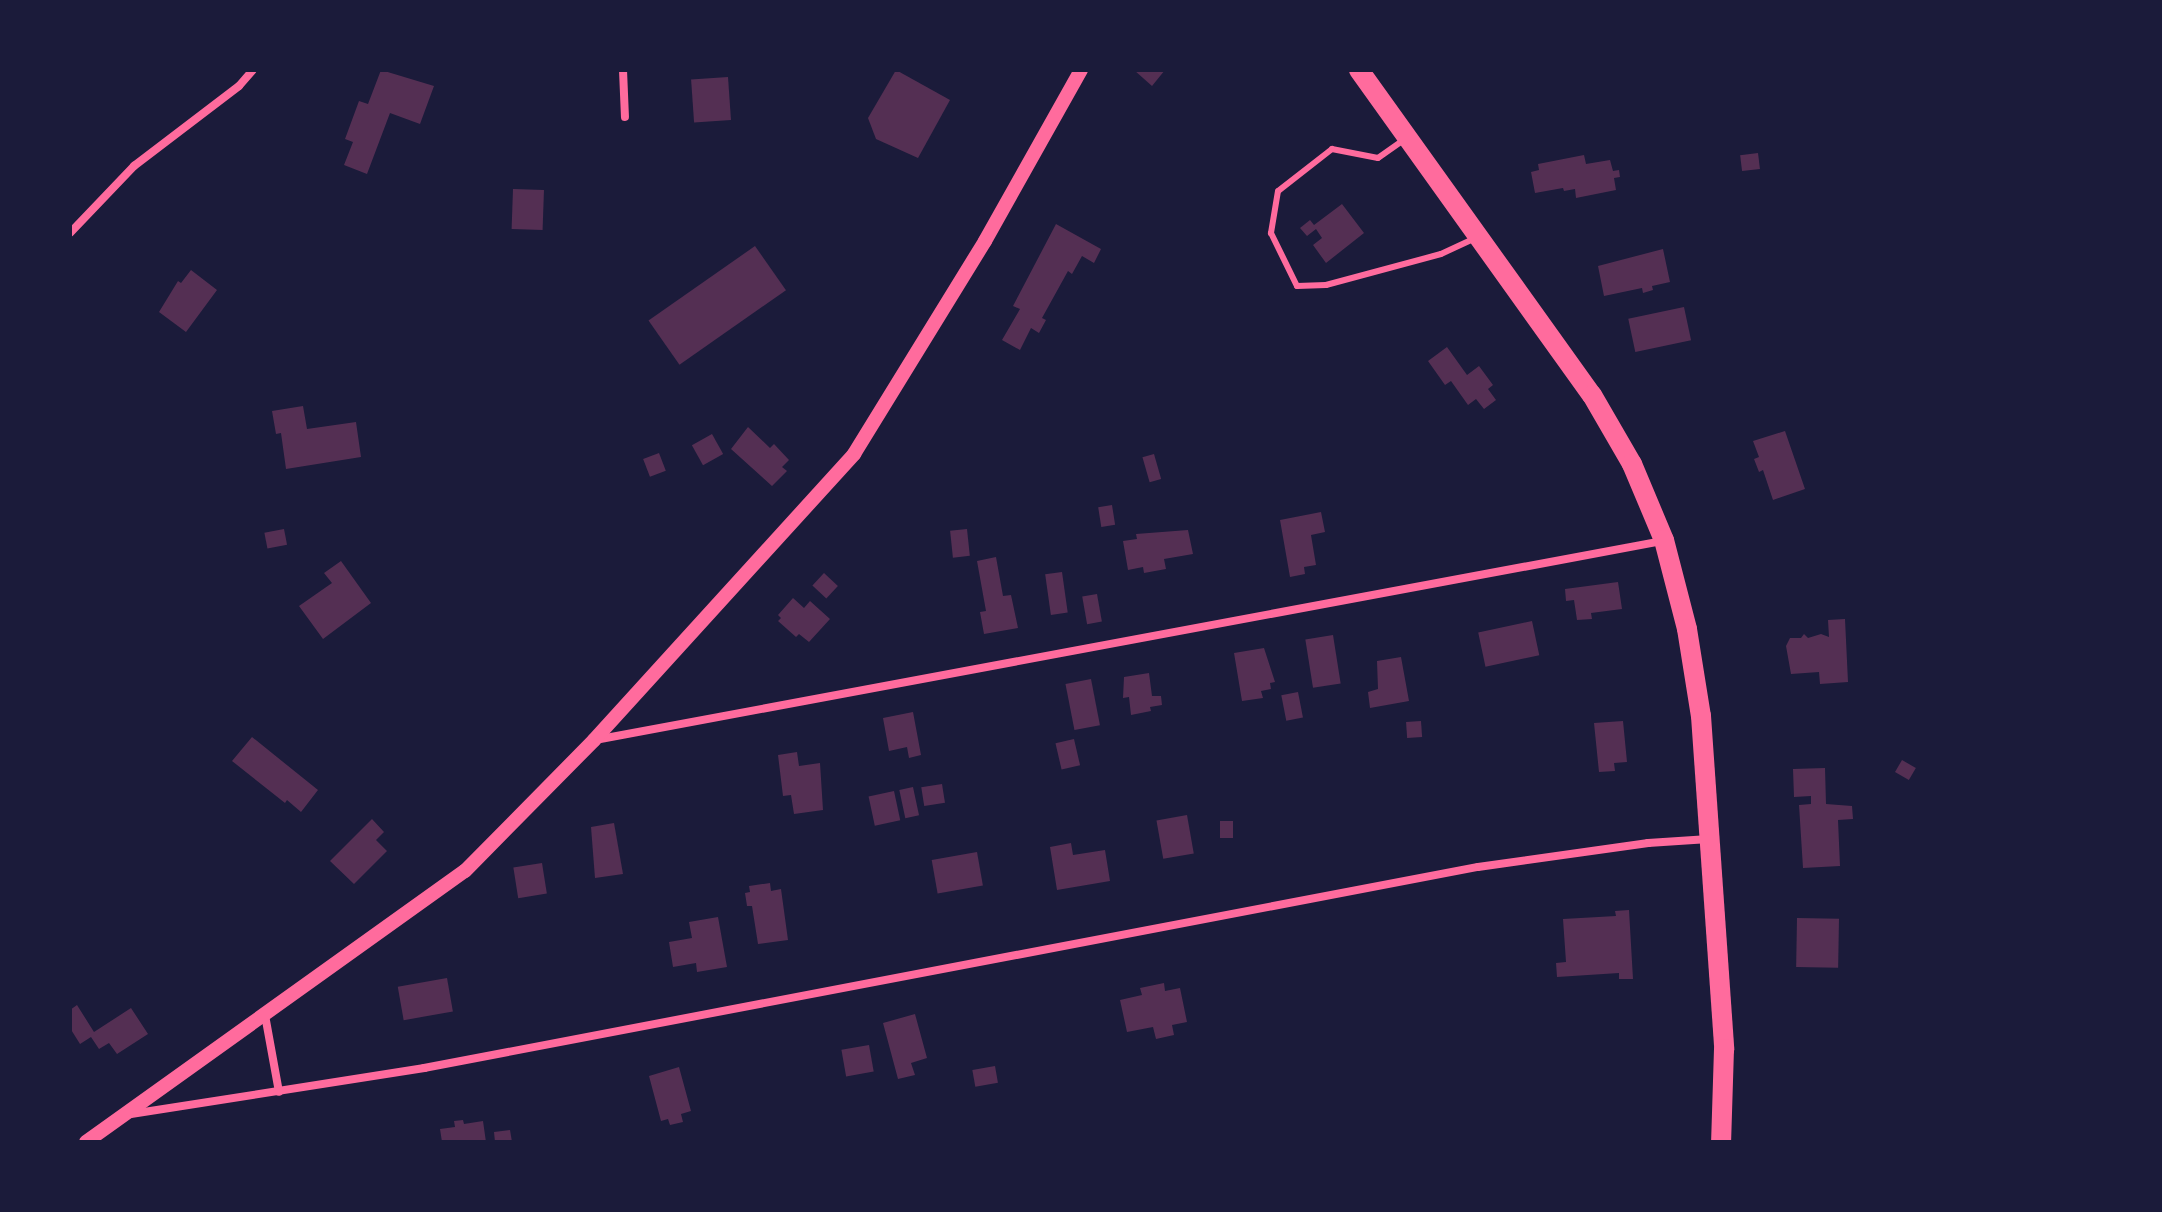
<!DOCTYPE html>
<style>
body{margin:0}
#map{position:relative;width:2162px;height:1212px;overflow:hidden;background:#1b1b3a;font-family:"Asap Condensed",sans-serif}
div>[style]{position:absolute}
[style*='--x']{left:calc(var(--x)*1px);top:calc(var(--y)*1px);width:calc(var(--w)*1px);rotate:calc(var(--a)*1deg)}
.building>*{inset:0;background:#542f53;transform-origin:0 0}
.service>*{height:6px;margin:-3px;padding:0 3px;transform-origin:3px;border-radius:3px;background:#ff6b9d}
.minor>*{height:8px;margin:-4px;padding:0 4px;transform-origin:4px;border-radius:4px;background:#ff6b9d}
.tertiary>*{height:14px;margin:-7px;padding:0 7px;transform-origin:7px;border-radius:7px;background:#ff6b9d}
.primary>*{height:20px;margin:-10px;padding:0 10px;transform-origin:10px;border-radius:10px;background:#ff6b9d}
span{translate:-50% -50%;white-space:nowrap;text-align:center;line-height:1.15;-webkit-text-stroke:6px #1b1b3a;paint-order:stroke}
.frame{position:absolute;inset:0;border:72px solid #1b1b3a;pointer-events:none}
</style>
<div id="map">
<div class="building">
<div style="clip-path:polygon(381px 70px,434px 86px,420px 124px,390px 113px,367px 174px,344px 165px,353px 142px,345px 139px,359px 101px,368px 104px)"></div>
<div style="clip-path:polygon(896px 70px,950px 100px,918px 158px,876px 139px,868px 118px)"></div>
<div style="clip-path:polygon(1134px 70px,1165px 70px,1152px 86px)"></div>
<div style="left:728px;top:77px;width:43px;height:37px;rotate:86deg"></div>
<div style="left:1758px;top:153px;width:16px;height:18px;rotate:83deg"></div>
<div style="clip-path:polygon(1584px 155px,1586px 164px,1610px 160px,1613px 171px,1619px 170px,1620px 177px,1614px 178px,1616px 190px,1576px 198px,1575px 189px,1564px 191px,1563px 188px,1535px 193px,1531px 172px,1539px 170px,1538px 164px)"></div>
<div style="left:513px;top:189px;width:31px;height:40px;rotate:2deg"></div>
<div style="clip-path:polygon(1342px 204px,1364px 233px,1326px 263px,1313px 245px,1322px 238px,1316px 229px,1307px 236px,1300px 228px,1310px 220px,1314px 225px)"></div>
<div style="clip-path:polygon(1056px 224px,1101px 249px,1094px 263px,1082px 256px,1072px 274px,1068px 271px,1042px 318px,1046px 320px,1039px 333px,1031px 328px,1020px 350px,1002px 340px,1020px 309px,1013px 306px)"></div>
<div style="left:755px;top:246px;width:54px;height:130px;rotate:55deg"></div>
<div style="clip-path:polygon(1663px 249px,1670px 282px,1652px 286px,1653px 290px,1643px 293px,1642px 288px,1604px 296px,1598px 266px)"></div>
<div style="clip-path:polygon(191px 270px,217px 290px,186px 332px,159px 312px,178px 281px,181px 283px)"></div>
<div style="left:1684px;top:307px;width:34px;height:57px;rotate:78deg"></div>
<div style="clip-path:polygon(1447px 347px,1467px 375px,1479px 366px,1493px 385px,1488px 389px,1496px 400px,1484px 409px,1476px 399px,1468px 405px,1451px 381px,1445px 385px,1428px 361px)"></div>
<div style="clip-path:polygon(303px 406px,307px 429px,356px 422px,361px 457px,286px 469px,281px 433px,276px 434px,272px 411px)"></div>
<div style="clip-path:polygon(748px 427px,770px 448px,774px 444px,789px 460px,782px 467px,787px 471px,772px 486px,731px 449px)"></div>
<div style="clip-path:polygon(1785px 431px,1805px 489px,1773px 500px,1763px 470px,1759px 472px,1754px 459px,1759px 457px,1753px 441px)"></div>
<div style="left:712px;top:434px;width:23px;height:23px;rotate:61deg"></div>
<div style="left:659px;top:453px;width:19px;height:17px;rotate:69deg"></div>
<div style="left:1154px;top:454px;width:26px;height:12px;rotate:74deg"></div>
<div style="left:1112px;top:505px;width:20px;height:14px;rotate:81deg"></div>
<div style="clip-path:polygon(1321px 512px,1325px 532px,1311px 535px,1316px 565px,1304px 567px,1305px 574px,1290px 577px,1280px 520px)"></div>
<div style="left:284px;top:529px;width:16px;height:20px;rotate:79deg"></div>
<div style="left:967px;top:529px;width:27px;height:17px;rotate:84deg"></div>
<div style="clip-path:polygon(1188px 530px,1193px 554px,1164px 559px,1166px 569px,1144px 573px,1143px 567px,1128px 570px,1123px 541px,1137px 539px,1136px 534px)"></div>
<div style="clip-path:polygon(996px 557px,1003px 596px,1011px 595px,1018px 628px,984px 634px,980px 612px,986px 611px,977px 561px)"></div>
<div style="clip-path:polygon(341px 561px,371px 603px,323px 639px,299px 606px,332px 583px,324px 573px)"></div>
<div style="left:1062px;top:572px;width:41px;height:17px;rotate:82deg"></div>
<div style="left:824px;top:573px;width:19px;height:17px;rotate:43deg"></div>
<div style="clip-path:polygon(1618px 582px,1622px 609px,1591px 613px,1592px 619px,1577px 620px,1574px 600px,1566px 601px,1565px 589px)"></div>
<div style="left:1097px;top:594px;width:28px;height:15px;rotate:80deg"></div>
<div style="clip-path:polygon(793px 598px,804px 608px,810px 601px,830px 619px,809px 642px,799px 634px,796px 637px,778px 621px,781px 618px,778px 615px)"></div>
<div style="clip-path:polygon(1845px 619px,1848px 682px,1820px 684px,1819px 672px,1791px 674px,1786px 646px,1790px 638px,1801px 638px,1804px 634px,1808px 638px,1821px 634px,1829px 637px,1828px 620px)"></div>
<div style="left:1532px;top:621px;width:35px;height:55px;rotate:78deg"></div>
<div style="left:1333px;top:635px;width:49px;height:28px;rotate:81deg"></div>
<div style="clip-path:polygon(1264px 648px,1275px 682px,1270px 683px,1271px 689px,1261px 691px,1263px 698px,1242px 701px,1234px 653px)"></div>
<div style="clip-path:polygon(1401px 657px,1409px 701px,1370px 708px,1368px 692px,1378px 689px,1377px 661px)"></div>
<div style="clip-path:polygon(1149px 673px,1152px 696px,1161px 696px,1162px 705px,1150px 707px,1151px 711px,1131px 715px,1129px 697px,1123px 698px,1124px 677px)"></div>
<div style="left:1091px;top:679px;width:47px;height:26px;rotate:79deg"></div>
<div style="left:1298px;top:692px;width:26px;height:17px;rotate:79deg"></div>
<div style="clip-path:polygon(913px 712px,921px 755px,909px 758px,907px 747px,889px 751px,883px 718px)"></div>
<div style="left:1421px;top:721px;width:16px;height:15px;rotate:86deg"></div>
<div style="clip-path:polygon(1623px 721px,1627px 762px,1614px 763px,1615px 771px,1599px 772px,1594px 723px)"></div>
<div style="clip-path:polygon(252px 737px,318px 790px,301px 812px,287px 800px,285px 803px,232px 761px)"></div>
<div style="left:1074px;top:739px;width:27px;height:19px;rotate:77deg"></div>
<div style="clip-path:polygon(797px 752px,799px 766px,820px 763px,823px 810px,794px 814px,791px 795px,783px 796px,778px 755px)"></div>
<div style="left:1902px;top:760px;width:16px;height:14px;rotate:30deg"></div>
<div style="clip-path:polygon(1825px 768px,1826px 804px,1852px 806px,1853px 819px,1838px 820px,1840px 866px,1803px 868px,1799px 805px,1811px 804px,1811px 796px,1794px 797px,1793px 769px)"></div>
<div style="left:942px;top:784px;width:19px;height:21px;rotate:81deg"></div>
<div style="left:913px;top:787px;width:29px;height:14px;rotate:78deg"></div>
<div style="left:894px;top:791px;width:30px;height:26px;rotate:78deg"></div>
<div style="left:1187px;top:815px;width:39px;height:31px;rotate:80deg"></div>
<div style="clip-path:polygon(372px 819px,384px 832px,376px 840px,387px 851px,354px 884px,330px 861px)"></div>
<div style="left:1220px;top:821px;width:13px;height:17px"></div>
<div style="clip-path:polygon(614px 823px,623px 874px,595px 878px,591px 827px)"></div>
<div style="clip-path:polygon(1071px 843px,1073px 855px,1105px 850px,1110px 881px,1057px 890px,1050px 847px)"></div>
<div style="left:977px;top:852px;width:34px;height:46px;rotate:80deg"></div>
<div style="left:542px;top:863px;width:31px;height:29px;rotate:81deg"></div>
<div style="clip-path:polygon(770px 883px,771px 891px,781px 889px,788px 940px,758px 944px,752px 906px,747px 906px,745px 893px,750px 892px,749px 886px)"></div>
<div style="clip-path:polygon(1629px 910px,1633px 979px,1619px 979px,1619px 973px,1557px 977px,1556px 963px,1566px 962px,1563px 919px,1616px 916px,1615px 911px)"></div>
<div style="clip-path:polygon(718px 917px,727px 967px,697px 972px,696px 963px,673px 967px,669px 942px,692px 938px,689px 922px)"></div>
<div style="left:1797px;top:918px;width:42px;height:49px;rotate:1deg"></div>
<div style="left:447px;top:978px;width:34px;height:50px;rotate:80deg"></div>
<div style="clip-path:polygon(1164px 983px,1165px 991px,1180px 988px,1187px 1022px,1172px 1025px,1174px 1035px,1156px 1039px,1153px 1027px,1127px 1032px,1120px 1000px,1142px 995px,1140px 988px)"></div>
<div style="clip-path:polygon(77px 1005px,94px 1032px,131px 1008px,148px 1034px,117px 1054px,109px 1043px,99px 1049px,91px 1037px,80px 1044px,70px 1028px,70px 1010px)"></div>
<div style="clip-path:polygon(915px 1014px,927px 1058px,911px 1063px,915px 1075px,898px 1079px,883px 1023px)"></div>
<div style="left:869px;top:1045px;width:27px;height:28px;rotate:80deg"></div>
<div style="left:995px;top:1066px;width:17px;height:23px;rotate:80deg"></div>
<div style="clip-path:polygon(679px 1067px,691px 1111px,681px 1114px,683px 1122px,670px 1125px,668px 1119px,661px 1121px,649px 1076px)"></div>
<div style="clip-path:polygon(463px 1120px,464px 1124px,483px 1121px,486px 1142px,442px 1142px,440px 1129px,455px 1127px,454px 1121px)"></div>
<div style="clip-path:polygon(510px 1130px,512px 1142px,495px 1142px,494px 1132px)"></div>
</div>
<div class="service">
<div style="--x:1405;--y:139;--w:33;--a:145"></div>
<div style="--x:1378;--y:158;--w:47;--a:-168.9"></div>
<div style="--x:1332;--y:149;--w:68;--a:142.1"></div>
<div style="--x:1278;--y:191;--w:43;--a:99.5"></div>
<div style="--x:1271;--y:233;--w:59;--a:63.9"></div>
<div style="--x:1297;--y:286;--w:29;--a:-2"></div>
<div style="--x:1326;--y:285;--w:119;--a:-15.1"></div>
<div style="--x:1441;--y:254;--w:38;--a:-25"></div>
</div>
<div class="minor">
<div style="--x:623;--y:70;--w:47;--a:87.6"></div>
<div style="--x:70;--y:233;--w:93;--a:-46.3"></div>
<div style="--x:134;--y:166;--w:132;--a:-37.3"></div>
<div style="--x:239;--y:86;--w:21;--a:-49"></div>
<div style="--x:595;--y:740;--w:1085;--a:-10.56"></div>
<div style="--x:265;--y:1015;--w:78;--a:79.7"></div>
<div style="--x:131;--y:1114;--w:297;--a:-8.9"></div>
<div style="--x:424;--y:1068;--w:1073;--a:-10.8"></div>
<div style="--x:1478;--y:867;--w:172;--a:-8"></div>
<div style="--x:1648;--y:843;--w:61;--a:-3.8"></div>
</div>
<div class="tertiary">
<div style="--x:86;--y:1142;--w:466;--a:-35.6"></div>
<div style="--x:465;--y:871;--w:184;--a:-45.4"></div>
<div style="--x:594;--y:740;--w:387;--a:-47.7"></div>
<div style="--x:854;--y:454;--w:250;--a:-58.4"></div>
<div style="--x:985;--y:241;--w:196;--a:-60.7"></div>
</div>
<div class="primary">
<div style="--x:1359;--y:70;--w:400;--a:54.4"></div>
<div style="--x:1592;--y:395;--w:80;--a:59.9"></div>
<div style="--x:1632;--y:464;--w:82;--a:67.2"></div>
<div style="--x:1664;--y:540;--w:92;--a:75.5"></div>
<div style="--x:1687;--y:629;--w:88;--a:80.9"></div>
<div style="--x:1701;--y:716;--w:334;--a:86"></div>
<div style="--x:1724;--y:1049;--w:93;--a:91.8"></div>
</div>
<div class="frame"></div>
</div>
